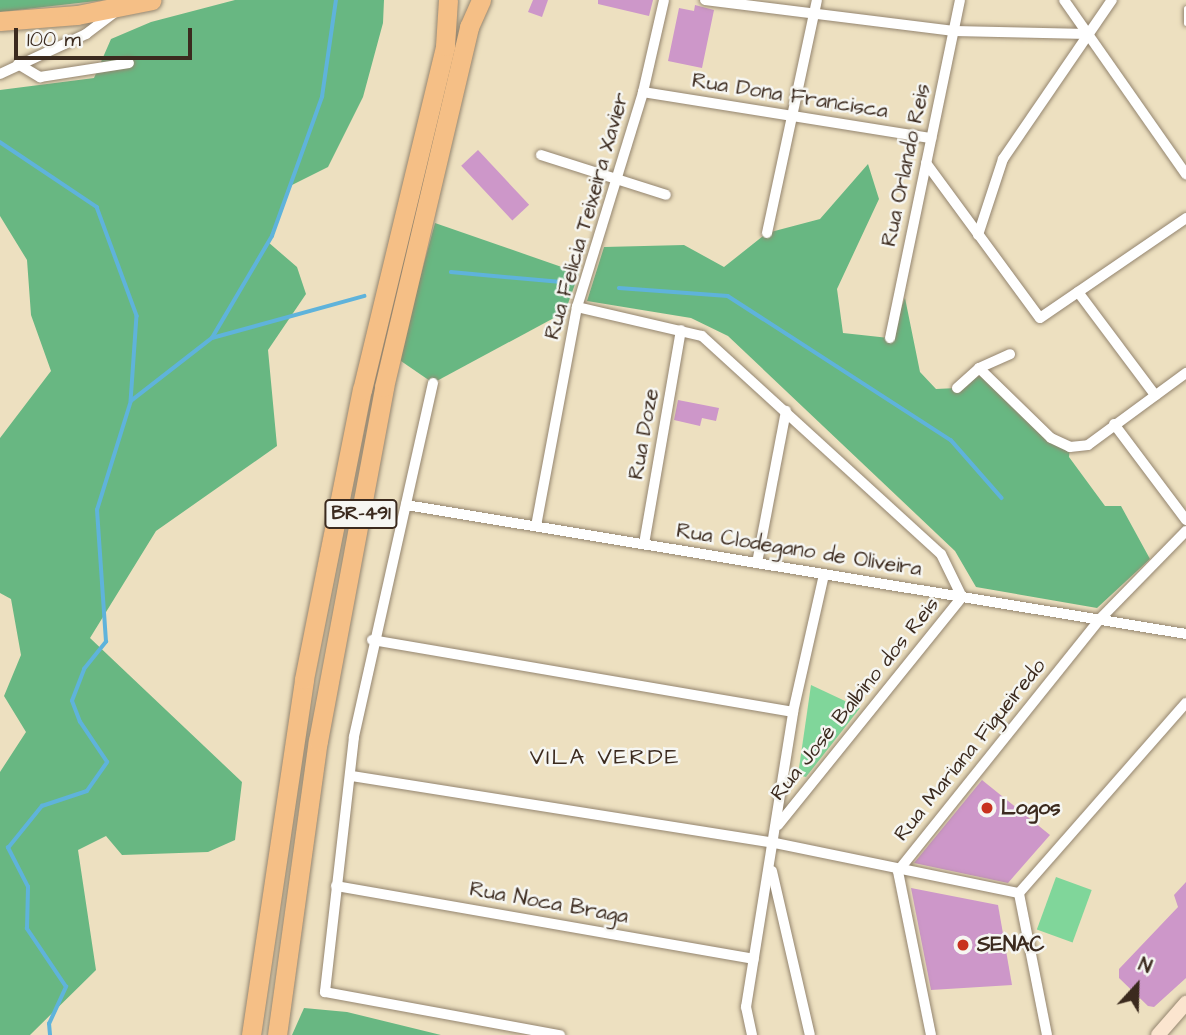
<!DOCTYPE html>
<meta charset="utf-8">
<style>
body{margin:0}
#map{position:relative;width:1186px;height:1035px;overflow:hidden;background:#ede0c0;font-family:"Architects Daughter",sans-serif}
div>[style]{position:absolute}
[style*='--x']{left:calc(var(--x)*1px);top:calc(var(--y)*1px);width:calc(var(--w)*1px);rotate:calc(var(--a)*1deg)}
.green>*{inset:0;background:#80d69a;transform-origin:0 0}
.forest>*{inset:0;background:#68b782}
.stream>*{height:3.5px;margin:-1.75px;padding:0 1.75px;transform-origin:1.75px;border-radius:1.75px;background:#5fb3db}
.building>*{inset:0;background:#cd97c9;transform-origin:0 0}
.roads{filter:drop-shadow(0 0 2px #94856f) drop-shadow(0 0 2px #94856f)}
.lane>*{height:5px;margin:-2.5px;padding:0 2.5px;transform-origin:2.5px;border-radius:2.5px;background:#fff}
.street>*{height:10px;margin:-5px;padding:0 5px;transform-origin:5px;border-radius:5px;background:#fff}
.secondary>*{height:14px;margin:-7px;padding:0 7px;transform-origin:7px;border-radius:7px;background:#fbe5cf}
.highway>*{height:19px;margin:-9.5px;padding:0 9.5px;transform-origin:9.5px;border-radius:9.5px;background:#f5bf86}
.dots>*{width:19px;height:19px;translate:-50% -50%;box-sizing:border-box;border:4px solid #f6f6f2;border-radius:50%}
span{translate:-50% -50%;white-space:nowrap;text-align:center;line-height:1.15;-webkit-text-stroke:5px #f6f6f2;paint-order:stroke}
.shield-label span{padding:2px 5px;background:#f6f6f2;border:2px solid;border-radius:5px;-webkit-text-stroke-width:0}
.shield-label{font-size:19px;color:#3b2a1e;font-weight:700}
.street-label{font-size:21px;color:#3b2a1e}
.poi-label{font-size:21px;color:#3b2a1e;font-weight:700}
.left{translate:0 -50%;text-align:left}
.neighbourhood-label{font-size:23px;color:#3b2a1e;letter-spacing:2px}
.north{position:absolute;left:1102px;top:951px;width:70px;height:70px;-webkit-text-stroke:5px #f6f6f2;paint-order:stroke;rotate:22deg;font-size:19px;font-weight:700;line-height:28px;text-align:center;color:#3b2a1e}
.north::after{content:'';display:block;margin:auto;width:24px;height:32px;background:#3b2a1e;clip-path:polygon(50% 0,100% 100%,50% 72%,0 100%)}
.scale{position:absolute;left:14px;top:28px;width:178px;height:32px;box-sizing:border-box;border:4px solid #3b2a1e;border-top:0;padding-left:9px;font-size:21px;line-height:24px;white-space:nowrap;color:#3b2a1e;-webkit-text-stroke:5px #f6f6f2;paint-order:stroke}
</style>
<div id="map">
<div class="green">
<div style="clip-path:polygon(811px 685px,860px 708px,806px 777px,798px 775px)"></div>
<div style="left:1056px;top:877px;width:38px;height:56px;rotate:20deg"></div>
</div>
<div class="forest">
<div style="clip-path:polygon(0 0,105px 0,0 12px)"></div>
<div style="clip-path:polygon(235px 0,384px 0,383px 23px,363px 97px,328px 167px,290px 186px,268px 242px,297px 267px,306px 294px,268px 350px,277px 446px,156px 531px,90px 638px,242px 782px,235px 840px,208px 852px,122px 855px,106px 836px,78px 850px,96px 970px,30px 1035px,0 1035px,0 772px,26px 732px,4px 696px,21px 655px,11px 599px,0 593px,0 438px,51px 371px,31px 315px,27px 260px,0 216px,0 90px,94px 78px,111px 39px,151px 22px)"></div>
<div style="clip-path:polygon(868px 164px,879px 199px,837px 289px,843px 333px,889px 338px,905px 298px,920px 372px,936px 389px,957px 388px,979px 368px,1051px 438px,1070px 447px,1069px 457px,1105px 506px,1121px 506px,1150px 559px,1097px 608px,976px 587px,955px 551px,728px 336px,691px 318px,587px 301px,604px 247px,684px 245px,724px 267px,767px 233px,820px 219px)"></div>
<div style="clip-path:polygon(435px 223px,579px 273px,565px 312px,433px 383px,398px 359px)"></div>
<div style="clip-path:polygon(304px 1008px,347px 1012px,441px 1035px,292px 1035px)"></div>
</div>
<div class="stream">
<div style="--x:0;--y:142;--w:117;--a:33.8"></div>
<div style="--x:97;--y:207;--w:116;--a:69.8"></div>
<div style="--x:137;--y:316;--w:85;--a:94"></div>
<div style="--x:451;--y:272;--w:122;--a:5.2"></div>
<div style="--x:619;--y:288;--w:109;--a:4.2"></div>
<div style="--x:728;--y:296;--w:265;--a:32.9"></div>
<div style="--x:951;--y:440;--w:77;--a:48.7"></div>
<div style="--x:212;--y:338;--w:158;--a:-15.4"></div>
<div style="--x:50;--y:1035;--w:11;--a:-95"></div>
<div style="--x:49;--y:1024;--w:41;--a:-65.3"></div>
<div style="--x:66;--y:987;--w:70;--a:-123.9"></div>
<div style="--x:27;--y:929;--w:42;--a:-88.6"></div>
<div style="--x:28;--y:887;--w:44;--a:-117.1"></div>
<div style="--x:8;--y:848;--w:54;--a:-51"></div>
<div style="--x:42;--y:806;--w:47;--a:-18.4"></div>
<div style="--x:87;--y:791;--w:35;--a:-55"></div>
<div style="--x:107;--y:762;--w:48;--a:-124"></div>
<div style="--x:80;--y:722;--w:22;--a:-111"></div>
<div style="--x:72;--y:701;--w:34;--a:-69"></div>
<div style="--x:84;--y:669;--w:35;--a:-51"></div>
<div style="--x:106;--y:642;--w:132;--a:-93.9"></div>
<div style="--x:97;--y:510;--w:114;--a:-72.7"></div>
<div style="--x:131;--y:401;--w:103;--a:-37.9"></div>
<div style="--x:212;--y:338;--w:118;--a:-59.5"></div>
<div style="--x:272;--y:236;--w:148;--a:-70.2"></div>
<div style="--x:322;--y:97;--w:98;--a:-81.8"></div>
</div>
<div class="building">
<div style="clip-path:polygon(533px 0,548px 0,542px 17px,528px 12px)"></div>
<div style="clip-path:polygon(598px 0,653px 0,649px 16px,598px 4px)"></div>
<div style="clip-path:polygon(695px 5px,714px 10px,702px 68px,668px 61px,679px 8px,694px 11px)"></div>
<div style="left:478px;top:150px;width:75px;height:23px;rotate:47deg"></div>
<div style="clip-path:polygon(678px 400px,719px 408px,716px 421px,702px 418px,700px 426px,674px 420px)"></div>
<div style="clip-path:polygon(982px 780px,1050px 835px,1008px 883px,914px 863px)"></div>
<div style="clip-path:polygon(1186px 882px,1186px 978px,1154px 1007px,1148px 1006px,1119px 978px,1119px 969px,1178px 907px,1174px 895px)"></div>
<div style="clip-path:polygon(911px 888px,998px 905px,1012px 985px,931px 990px)"></div>
</div>
<div class="roads">
<div class="lane">
<div style="--x:1186;--y:8;--w:15;--a:90"></div>
</div>
<div class="street">
<div style="--x:705;--y:0;--w:251;--a:7.1"></div>
<div style="--x:954;--y:31;--w:134;--a:1.3"></div>
<div style="--x:1064;--y:0;--w:213;--a:55"></div>
<div style="--x:18;--y:64;--w:26;--a:31"></div>
<div style="--x:40;--y:77;--w:90;--a:-8.9"></div>
<div style="--x:0;--y:74;--w:95;--a:-24.9"></div>
<div style="--x:86;--y:34;--w:39;--a:-37"></div>
<div style="--x:643;--y:92;--w:292;--a:9.1"></div>
<div style="--x:541;--y:155;--w:131;--a:17.7"></div>
<div style="--x:926;--y:163;--w:192;--a:53.7"></div>
<div style="--x:1040;--y:318;--w:177;--a:-34.4"></div>
<div style="--x:767;--y:233;--w:238;--a:-77.9"></div>
<div style="--x:978;--y:235;--w:80;--a:-71.8"></div>
<div style="--x:1003;--y:159;--w:193;--a:-55.6"></div>
<div style="--x:1078;--y:292;--w:129;--a:53.2"></div>
<div style="--x:577;--y:307;--w:128;--a:13.1"></div>
<div style="--x:702;--y:336;--w:323;--a:42.4"></div>
<div style="--x:941;--y:554;--w:48;--a:64"></div>
<div style="--x:962;--y:597;--w:293;--a:128.9"></div>
<div style="--x:890;--y:338;--w:345;--a:-78.3"></div>
<div style="--x:979;--y:368;--w:100;--a:44.2"></div>
<div style="--x:1051;--y:438;--w:21;--a:25"></div>
<div style="--x:1070;--y:447;--w:18;--a:-6"></div>
<div style="--x:1088;--y:445;--w:122;--a:-36.3"></div>
<div style="--x:433;--y:383;--w:363;--a:102.6"></div>
<div style="--x:354;--y:737;--w:257;--a:96.5"></div>
<div style="--x:325;--y:992;--w:239;--a:10.4"></div>
<div style="--x:957;--y:388;--w:30;--a:-42"></div>
<div style="--x:979;--y:368;--w:34;--a:-24"></div>
<div style="--x:1114;--y:424;--w:120;--a:53.1"></div>
<div style="--x:406;--y:505;--w:791;--a:9.39"></div>
<div style="--x:536;--y:526;--w:223;--a:-79.4"></div>
<div style="--x:577;--y:307;--w:225;--a:-72.9"></div>
<div style="--x:643;--y:92;--w:94;--a:-77.1"></div>
<div style="--x:644;--y:544;--w:217;--a:-80.2"></div>
<div style="--x:757;--y:563;--w:155;--a:-79.2"></div>
<div style="--x:372;--y:640;--w:427;--a:9.7"></div>
<div style="--x:352;--y:776;--w:428;--a:9"></div>
<div style="--x:775;--y:843;--w:249;--a:11.6"></div>
<div style="--x:772;--y:871;--w:168;--a:77"></div>
<div style="--x:336;--y:886;--w:424;--a:9.9"></div>
<div style="--x:752;--y:1035;--w:29;--a:-102"></div>
<div style="--x:746;--y:1007;--w:299;--a:-80.9"></div>
<div style="--x:793;--y:712;--w:141;--a:-77.3"></div>
<div style="--x:931;--y:1035;--w:167;--a:-101.4"></div>
<div style="--x:898;--y:871;--w:323;--a:-51.3"></div>
<div style="--x:1100;--y:619;--w:123;--a:-45.7"></div>
<div style="--x:1047;--y:1035;--w:145;--a:-101.2"></div>
<div style="--x:1019;--y:893;--w:253;--a:-48.7"></div>
</div>
<div class="secondary">
<div style="--x:1158;--y:1035;--w:43;--a:-48.8"></div>
</div>
<div class="highway">
<div style="--x:0;--y:21;--w:77;--a:-4.5"></div>
<div style="--x:77;--y:15;--w:76;--a:-11.3"></div>
<div style="--x:251;--y:1035;--w:360;--a:-81.5"></div>
<div style="--x:304;--y:679;--w:295;--a:-78.7"></div>
<div style="--x:362;--y:390;--w:354;--a:-76.4"></div>
<div style="--x:445;--y:46;--w:46;--a:-86.3"></div>
<div style="--x:277;--y:1035;--w:297;--a:-82.1"></div>
<div style="--x:318;--y:741;--w:360;--a:-79.4"></div>
<div style="--x:384;--y:387;--w:370;--a:-76.7"></div>
<div style="--x:469;--y:27;--w:30;--a:-66"></div>
</div>
</div>
<div class="dots">
<div style="left:987px;top:808px;background:#c8321e"></div>
<div style="left:963px;top:945px;background:#c8321e"></div>
</div>
<div class="shield-label">
<span style="left:361px;top:514px">BR-491</span>
</div>
<div class="street-label">
<span style="left:790px;top:96px;rotate:9deg">Rua Dona Francisca</span>
<span style="left:906px;top:165px;rotate:-78deg">Rua Orlando Reis</span>
<span style="left:587px;top:216px;rotate:-74deg">Rua Felicia Teixeira Xavier</span>
<span style="left:644px;top:434px;rotate:-80deg">Rua Doze</span>
<span style="left:799px;top:550px;rotate:9deg">Rua Clodegano de Oliveira</span>
<span style="left:855px;top:699px;rotate:-51deg">Rua José Balbino dos Reis</span>
<span style="left:970px;top:750px;rotate:-51deg">Rua Mariana Figueiredo</span>
<span style="left:549px;top:903px;rotate:10deg">Rua Noca Braga</span>
</div>
<div class="poi-label">
<span class="left" style="left:1001px;top:808px">Logos</span>
<span class="left" style="left:977px;top:945px">SENAC</span>
</div>
<div class="neighbourhood-label">
<span style="left:605px;top:757px">VILA VERDE</span>
</div>
<div class="north">N</div>
<div class="scale">100 m</div>
</div>
